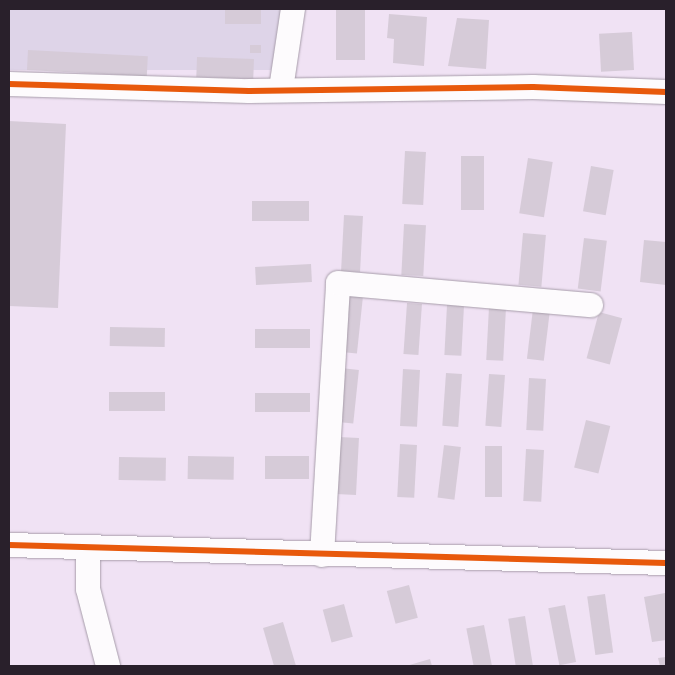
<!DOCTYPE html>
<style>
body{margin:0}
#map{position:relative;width:675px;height:675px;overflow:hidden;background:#f0e2f4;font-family:"IBM Plex Serif",serif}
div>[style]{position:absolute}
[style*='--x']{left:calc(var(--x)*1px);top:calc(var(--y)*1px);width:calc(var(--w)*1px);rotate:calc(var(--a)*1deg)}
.industrial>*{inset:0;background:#ded4e8;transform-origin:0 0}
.building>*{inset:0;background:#d6cbd8;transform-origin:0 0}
.roads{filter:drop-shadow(0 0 1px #a79daa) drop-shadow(0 0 1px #a79daa)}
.minor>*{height:24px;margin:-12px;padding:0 12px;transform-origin:12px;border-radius:12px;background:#fdfbfd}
.cycleway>*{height:6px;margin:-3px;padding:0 3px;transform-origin:3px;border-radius:3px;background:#e8590c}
span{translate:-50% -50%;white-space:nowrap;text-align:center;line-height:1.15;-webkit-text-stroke:4.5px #fff;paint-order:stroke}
.frame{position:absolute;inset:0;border:10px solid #29202b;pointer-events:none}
</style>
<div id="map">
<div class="industrial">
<div style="left:9px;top:9px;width:274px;height:61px"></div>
</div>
<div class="building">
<div style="left:225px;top:9px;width:36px;height:15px"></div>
<div style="left:336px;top:9px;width:29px;height:51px"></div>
<div style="clip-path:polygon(389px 14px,427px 17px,424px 66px,393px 63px,394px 39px,387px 38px)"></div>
<div style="clip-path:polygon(457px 18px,489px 20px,486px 69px,448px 66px)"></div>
<div style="left:632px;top:32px;width:38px;height:33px;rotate:87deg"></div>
<div style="left:250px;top:45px;width:11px;height:8px"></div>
<div style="left:28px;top:50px;width:120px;height:20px;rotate:3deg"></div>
<div style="left:197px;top:57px;width:57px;height:20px;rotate:2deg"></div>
<div style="clip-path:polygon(9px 121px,66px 124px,58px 308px,9px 306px)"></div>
<div style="left:405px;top:151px;width:21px;height:53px;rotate:3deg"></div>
<div style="left:461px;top:156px;width:23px;height:54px"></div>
<div style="left:528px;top:158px;width:25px;height:56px;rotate:9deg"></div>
<div style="left:591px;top:166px;width:23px;height:46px;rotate:10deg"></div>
<div style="left:309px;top:201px;width:20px;height:57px;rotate:90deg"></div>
<div style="left:344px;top:215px;width:19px;height:56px;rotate:3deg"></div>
<div style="left:404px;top:224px;width:22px;height:51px;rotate:3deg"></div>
<div style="left:523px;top:233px;width:23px;height:52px;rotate:5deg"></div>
<div style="left:584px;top:238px;width:23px;height:51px;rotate:7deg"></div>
<div style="clip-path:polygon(644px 240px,666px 242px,666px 285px,640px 282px)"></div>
<div style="left:311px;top:264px;width:18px;height:56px;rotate:87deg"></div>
<div style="left:345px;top:295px;width:18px;height:57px;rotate:6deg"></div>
<div style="left:407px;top:303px;width:15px;height:51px;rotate:4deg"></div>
<div style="left:447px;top:305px;width:17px;height:50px;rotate:3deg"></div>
<div style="left:489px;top:307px;width:17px;height:53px;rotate:3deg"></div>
<div style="left:533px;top:309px;width:17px;height:50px;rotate:7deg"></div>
<div style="left:599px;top:312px;width:24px;height:48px;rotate:15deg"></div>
<div style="left:110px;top:327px;width:55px;height:19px;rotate:1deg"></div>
<div style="left:255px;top:329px;width:55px;height:19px"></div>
<div style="left:341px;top:368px;width:18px;height:54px;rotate:6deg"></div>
<div style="left:403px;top:369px;width:17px;height:57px;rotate:3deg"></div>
<div style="left:446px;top:373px;width:16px;height:53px;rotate:4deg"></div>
<div style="left:489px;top:374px;width:16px;height:52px;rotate:4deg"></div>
<div style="left:529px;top:378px;width:17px;height:52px;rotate:3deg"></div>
<div style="left:109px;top:392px;width:56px;height:19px"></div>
<div style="left:255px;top:393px;width:55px;height:19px"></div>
<div style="left:586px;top:420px;width:25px;height:49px;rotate:14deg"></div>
<div style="left:339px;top:437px;width:20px;height:57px;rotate:3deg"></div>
<div style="left:400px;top:444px;width:17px;height:53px;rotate:3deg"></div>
<div style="left:444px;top:445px;width:17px;height:53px;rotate:7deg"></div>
<div style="left:485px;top:446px;width:17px;height:51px"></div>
<div style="left:526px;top:449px;width:18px;height:52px;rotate:3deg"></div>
<div style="left:188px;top:456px;width:46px;height:23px;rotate:1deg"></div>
<div style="left:265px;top:456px;width:44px;height:23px"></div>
<div style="left:119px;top:457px;width:47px;height:23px;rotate:1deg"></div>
<div style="left:409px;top:585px;width:34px;height:23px;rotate:75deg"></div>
<div style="clip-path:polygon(665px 593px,666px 640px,652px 642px,644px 597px)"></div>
<div style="left:605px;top:594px;width:59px;height:18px;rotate:82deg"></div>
<div style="left:344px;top:604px;width:34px;height:22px;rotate:75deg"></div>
<div style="left:565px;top:605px;width:58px;height:17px;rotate:79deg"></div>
<div style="left:525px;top:616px;width:51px;height:17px;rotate:81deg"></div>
<div style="clip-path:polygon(283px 622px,296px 666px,274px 666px,263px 628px)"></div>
<div style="left:484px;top:625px;width:42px;height:18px;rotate:79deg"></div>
<div style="clip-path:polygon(666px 657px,666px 666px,660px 666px,658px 658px)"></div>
<div style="clip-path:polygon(430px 659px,432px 666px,406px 666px)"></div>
</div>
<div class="roads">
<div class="minor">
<div style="--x:9;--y:84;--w:240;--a:1.7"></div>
<div style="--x:249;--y:91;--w:284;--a:-0.8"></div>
<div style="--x:533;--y:87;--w:133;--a:2.2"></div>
<div style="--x:281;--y:89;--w:81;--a:-81.5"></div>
<div style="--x:9;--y:545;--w:657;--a:1.57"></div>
<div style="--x:88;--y:549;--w:40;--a:90"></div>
<div style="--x:88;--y:589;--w:80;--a:75.4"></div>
<div style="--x:322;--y:555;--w:272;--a:-86.6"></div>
<div style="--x:338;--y:283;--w:254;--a:5"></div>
</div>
</div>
<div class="cycleway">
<div style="--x:9;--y:84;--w:240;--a:1.7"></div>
<div style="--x:249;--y:91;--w:284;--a:-0.8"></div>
<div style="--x:533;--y:87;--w:133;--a:2.2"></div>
<div style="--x:9;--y:545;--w:657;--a:1.57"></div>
</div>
<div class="frame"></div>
</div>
